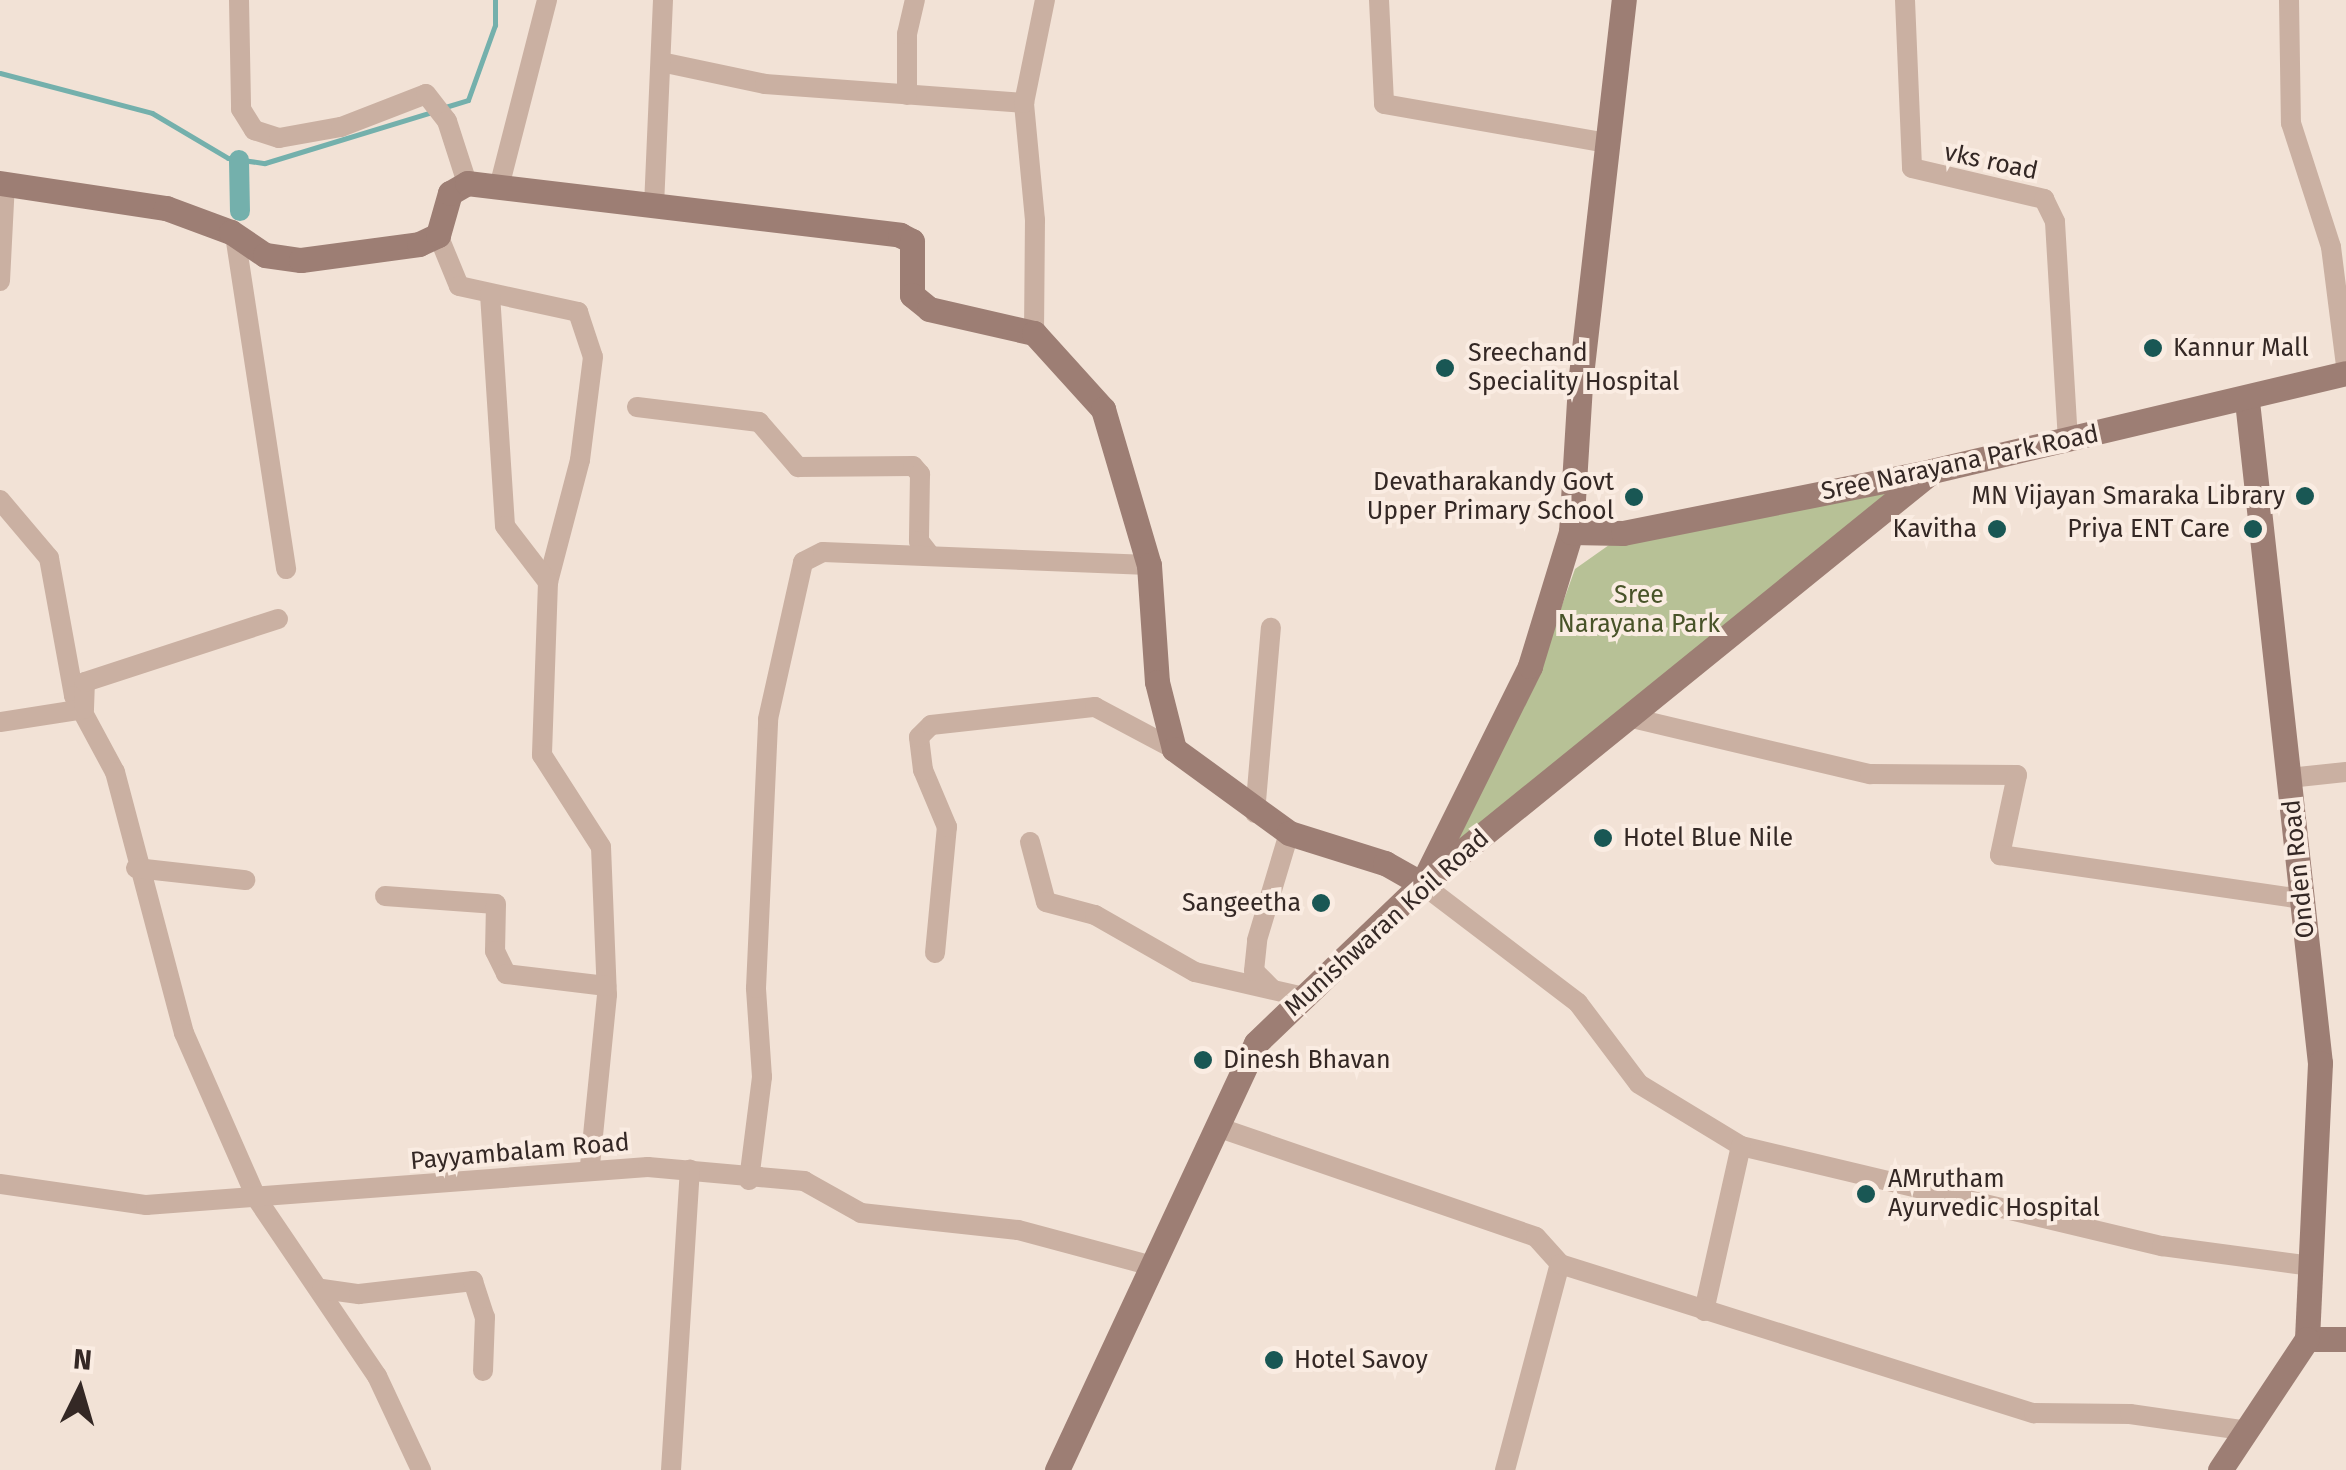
<!DOCTYPE html>
<style>
body{margin:0}
#map{position:relative;width:2346px;height:1470px;overflow:hidden;background:#f2e2d6;font-family:"Fira Sans",sans-serif}
div>[style]{position:absolute}
[style*='--x']{left:calc(var(--x)*1px);top:calc(var(--y)*1px);width:calc(var(--w)*1px);rotate:calc(var(--a)*1deg)}
.green>*{inset:0;background:#b7c196}
.stream>*{height:5px;margin:-2.5px;padding:0 2.5px;transform-origin:2.5px;border-radius:2.5px;background:#74b0ac}
.canal>*{height:20px;margin:-10px;padding:0 10px;transform-origin:10px;border-radius:10px;background:#74b0ac}
.street>*{height:20px;margin:-10px;padding:0 10px;transform-origin:10px;border-radius:10px;background:#cab0a2}
.secondary>*{height:25px;margin:-12.5px;padding:0 12.5px;transform-origin:12.5px;border-radius:12.5px;background:#9d7e74}
.dots>*{width:28px;height:28px;translate:-50% -50%;box-sizing:border-box;border:5px solid #faece2;border-radius:50%}
span{translate:-50% -50%;white-space:nowrap;text-align:center;line-height:1.15;-webkit-text-stroke:8px #faece2;paint-order:stroke}
.street-label{font-size:25px;color:#342825}
.poi-label{font-size:25px;color:#342825}
.left{translate:0 -50%;text-align:left}
.right{translate:-100% -50%;text-align:right}
.park-label{font-size:25px;color:#485328}
.north{position:absolute;left:30px;top:1340px;width:100px;height:100px;-webkit-text-stroke:8px #faece2;paint-order:stroke;rotate:5deg;font-size:28px;font-weight:700;line-height:40px;text-align:center;color:#342825}
.north::after{content:'';display:block;margin:auto;width:35px;height:45px;background:#342825;clip-path:polygon(50% 0,100% 100%,50% 72%,0 100%)}
</style>
<div id="map">
<div class="green">
<div style="clip-path:polygon(1909px 482px,1433px 870px,1538px 672px,1575px 569px,1609px 545px)"></div>
</div>
<div class="stream">
<div style="--x:0;--y:73;--w:157;--a:14.7"></div>
<div style="--x:152;--y:113;--w:88;--a:30.6"></div>
<div style="--x:228;--y:158;--w:37;--a:8"></div>
<div style="--x:265;--y:163;--w:175;--a:-17"></div>
<div style="--x:442;--y:108;--w:27;--a:-17"></div>
<div style="--x:468;--y:100;--w:80;--a:-70.2"></div>
<div style="--x:495;--y:25;--w:25;--a:-90"></div>
</div>
<div class="canal">
<div style="--x:239;--y:160;--w:51;--a:88.9"></div>
</div>
<div class="street">
<div style="--x:239;--y:0;--w:109;--a:88.9"></div>
<div style="--x:241;--y:109;--w:25;--a:58"></div>
<div style="--x:254;--y:130;--w:26;--a:18"></div>
<div style="--x:279;--y:138;--w:63;--a:-10.1"></div>
<div style="--x:341;--y:127;--w:91;--a:-21.2"></div>
<div style="--x:426;--y:94;--w:34;--a:52"></div>
<div style="--x:447;--y:121;--w:65;--a:72.1"></div>
<div style="--x:1379;--y:0;--w:104;--a:87.2"></div>
<div style="--x:1384;--y:104;--w:227;--a:9.9"></div>
<div style="--x:1905;--y:0;--w:168;--a:87.6"></div>
<div style="--x:1912;--y:168;--w:136;--a:13.2"></div>
<div style="--x:2044;--y:199;--w:25;--a:64"></div>
<div style="--x:2055;--y:222;--w:219;--a:86.6"></div>
<div style="--x:2289;--y:0;--w:123;--a:89.1"></div>
<div style="--x:2291;--y:123;--w:130;--a:72.1"></div>
<div style="--x:2331;--y:247;--w:119;--a:82.8"></div>
<div style="--x:661;--y:62;--w:106;--a:11.9"></div>
<div style="--x:765;--y:84;--w:260;--a:4.2"></div>
<div style="--x:907;--y:95;--w:61;--a:-90"></div>
<div style="--x:907;--y:34;--w:35;--a:-77"></div>
<div style="--x:499;--y:187;--w:193;--a:-75.6"></div>
<div style="--x:654;--y:206;--w:206;--a:-87.5"></div>
<div style="--x:235;--y:235;--w:338;--a:81.3"></div>
<div style="--x:438;--y:235;--w:55;--a:67.6"></div>
<div style="--x:459;--y:286;--w:122;--a:12.3"></div>
<div style="--x:578;--y:312;--w:47;--a:71.6"></div>
<div style="--x:593;--y:357;--w:104;--a:97.2"></div>
<div style="--x:580;--y:460;--w:126;--a:104.7"></div>
<div style="--x:548;--y:582;--w:173;--a:92"></div>
<div style="--x:542;--y:755;--w:109;--a:57.3"></div>
<div style="--x:601;--y:847;--w:148;--a:87.7"></div>
<div style="--x:607;--y:995;--w:172;--a:95.7"></div>
<div style="--x:0;--y:281;--w:98;--a:-87.1"></div>
<div style="--x:490;--y:294;--w:232;--a:86.3"></div>
<div style="--x:505;--y:526;--w:71;--a:52.5"></div>
<div style="--x:1034;--y:333;--w:113;--a:-89.5"></div>
<div style="--x:1035;--y:220;--w:118;--a:-95.4"></div>
<div style="--x:1024;--y:103;--w:105;--a:-78.5"></div>
<div style="--x:637;--y:407;--w:123;--a:7"></div>
<div style="--x:759;--y:422;--w:60;--a:49.1"></div>
<div style="--x:798;--y:467;--w:115;--a:-0.5"></div>
<div style="--x:913;--y:466;--w:11;--a:49"></div>
<div style="--x:920;--y:474;--w:67;--a:90.9"></div>
<div style="--x:919;--y:541;--w:18;--a:52"></div>
<div style="--x:0;--y:500;--w:76;--a:49.8"></div>
<div style="--x:49;--y:558;--w:140;--a:79.7"></div>
<div style="--x:74;--y:696;--w:86;--a:61.7"></div>
<div style="--x:115;--y:772;--w:270;--a:75.2"></div>
<div style="--x:184;--y:1033;--w:181;--a:66.3"></div>
<div style="--x:257;--y:1199;--w:214;--a:55.9"></div>
<div style="--x:377;--y:1376;--w:104;--a:64.9"></div>
<div style="--x:1628;--y:717;--w:249;--a:13.3"></div>
<div style="--x:1870;--y:774;--w:147;--a:0.4"></div>
<div style="--x:2017;--y:775;--w:82;--a:102"></div>
<div style="--x:2000;--y:855;--w:305;--a:8.3"></div>
<div style="--x:0;--y:722;--w:85;--a:-8.8"></div>
<div style="--x:84;--y:709;--w:27;--a:-88"></div>
<div style="--x:85;--y:682;--w:203;--a:-18.1"></div>
<div style="--x:2289;--y:778;--w:57;--a:-6"></div>
<div style="--x:1255;--y:813;--w:186;--a:-85.1"></div>
<div style="--x:1030;--y:842;--w:62;--a:75.1"></div>
<div style="--x:1046;--y:902;--w:51;--a:14.9"></div>
<div style="--x:1095;--y:915;--w:115;--a:29.7"></div>
<div style="--x:1195;--y:972;--w:112;--a:12.9"></div>
<div style="--x:136;--y:868;--w:110;--a:6.3"></div>
<div style="--x:1422;--y:884;--w:196;--a:37.3"></div>
<div style="--x:1578;--y:1003;--w:101;--a:53"></div>
<div style="--x:1639;--y:1084;--w:119;--a:31.3"></div>
<div style="--x:1741;--y:1146;--w:433;--a:13.4"></div>
<div style="--x:2162;--y:1246;--w:151;--a:7.6"></div>
<div style="--x:385;--y:896;--w:111;--a:4.1"></div>
<div style="--x:496;--y:904;--w:47;--a:91.2"></div>
<div style="--x:495;--y:951;--w:25;--a:64"></div>
<div style="--x:506;--y:974;--w:101;--a:6.8"></div>
<div style="--x:935;--y:953;--w:127;--a:-84.6"></div>
<div style="--x:947;--y:827;--w:62;--a:-112.8"></div>
<div style="--x:923;--y:770;--w:33;--a:-97"></div>
<div style="--x:919;--y:737;--w:17;--a:-45"></div>
<div style="--x:931;--y:725;--w:165;--a:-6.3"></div>
<div style="--x:1095;--y:707;--w:89;--a:28"></div>
<div style="--x:1271;--y:988;--w:24;--a:-135"></div>
<div style="--x:1254;--y:971;--w:31;--a:-84"></div>
<div style="--x:1257;--y:940;--w:112;--a:-73.3"></div>
<div style="--x:1217;--y:1127;--w:337;--a:19"></div>
<div style="--x:1536;--y:1237;--w:36;--a:48"></div>
<div style="--x:749;--y:1180;--w:104;--a:-82.8"></div>
<div style="--x:762;--y:1077;--w:89;--a:-93.9"></div>
<div style="--x:756;--y:988;--w:269;--a:-87.4"></div>
<div style="--x:768;--y:719;--w:161;--a:-77.4"></div>
<div style="--x:803;--y:562;--w:22;--a:-27"></div>
<div style="--x:823;--y:552;--w:326;--a:2.3"></div>
<div style="--x:0;--y:1184;--w:148;--a:8.2"></div>
<div style="--x:146;--y:1205;--w:503;--a:-4.33"></div>
<div style="--x:648;--y:1167;--w:157;--a:5.1"></div>
<div style="--x:804;--y:1181;--w:65;--a:29.3"></div>
<div style="--x:861;--y:1213;--w:158;--a:6.2"></div>
<div style="--x:1018;--y:1230;--w:139;--a:15"></div>
<div style="--x:322;--y:1289;--w:37;--a:8"></div>
<div style="--x:359;--y:1294;--w:115;--a:-6.5"></div>
<div style="--x:473;--y:1281;--w:38;--a:72"></div>
<div style="--x:485;--y:1317;--w:54;--a:92.1"></div>
<div style="--x:1704;--y:1311;--w:169;--a:-77.4"></div>
<div style="--x:671;--y:1470;--w:301;--a:-86.4"></div>
<div style="--x:1505;--y:1470;--w:213;--a:-75.1"></div>
<div style="--x:1560;--y:1264;--w:497;--a:17.5"></div>
<div style="--x:2034;--y:1413;--w:96;--a:0.6"></div>
<div style="--x:2130;--y:1414;--w:112;--a:8.2"></div>
</div>
<div class="secondary">
<div style="--x:0;--y:183;--w:168;--a:8.6"></div>
<div style="--x:166;--y:208;--w:69;--a:20.3"></div>
<div style="--x:231;--y:232;--w:41;--a:34.1"></div>
<div style="--x:265;--y:255;--w:36;--a:8"></div>
<div style="--x:301;--y:260;--w:119;--a:-7.7"></div>
<div style="--x:419;--y:244;--w:21;--a:-25"></div>
<div style="--x:438;--y:235;--w:44;--a:-74.1"></div>
<div style="--x:450;--y:193;--w:20;--a:-30"></div>
<div style="--x:467;--y:183;--w:436;--a:6.8"></div>
<div style="--x:900;--y:235;--w:13;--a:27"></div>
<div style="--x:912;--y:241;--w:54;--a:90"></div>
<div style="--x:912;--y:295;--w:22;--a:39"></div>
<div style="--x:929;--y:309;--w:108;--a:12.9"></div>
<div style="--x:1034;--y:333;--w:103;--a:47.8"></div>
<div style="--x:1103;--y:409;--w:163;--a:73.6"></div>
<div style="--x:1149;--y:565;--w:117;--a:86.1"></div>
<div style="--x:1157;--y:682;--w:69;--a:75.8"></div>
<div style="--x:1174;--y:749;--w:142;--a:36.1"></div>
<div style="--x:1289;--y:833;--w:101;--a:17.4"></div>
<div style="--x:1385;--y:863;--w:43;--a:29.6"></div>
<div style="--x:1422;--y:884;--w:243;--a:-63.6"></div>
<div style="--x:1530;--y:666;--w:140;--a:-73"></div>
<div style="--x:1571;--y:532;--w:148;--a:-86.5"></div>
<div style="--x:1580;--y:384;--w:387;--a:-83.5"></div>
<div style="--x:2247;--y:401;--w:666;--a:83.71"></div>
<div style="--x:2320;--y:1063;--w:276;--a:92.7"></div>
<div style="--x:1571;--y:532;--w:52;--a:1.1"></div>
<div style="--x:1623;--y:533;--w:315;--a:-11.3"></div>
<div style="--x:1932;--y:471;--w:425;--a:-13.3"></div>
<div style="--x:2307;--y:1339;--w:39;--a:0"></div>
<div style="--x:1057;--y:1470;--w:471;--a:-65"></div>
<div style="--x:1256;--y:1043;--w:230;--a:-43.8"></div>
<div style="--x:1422;--y:884;--w:656;--a:-39"></div>
<div style="--x:2220;--y:1470;--w:157;--a:-56.4"></div>
</div>
<div class="dots">
<div style="left:2153px;top:348px;background:#195754"></div>
<div style="left:1445px;top:368px;background:#195754"></div>
<div style="left:2305px;top:496px;background:#195754"></div>
<div style="left:1634px;top:497px;background:#195754"></div>
<div style="left:1997px;top:529px;background:#195754"></div>
<div style="left:2253px;top:529px;background:#195754"></div>
<div style="left:1603px;top:838px;background:#195754"></div>
<div style="left:1321px;top:903px;background:#195754"></div>
<div style="left:1203px;top:1060px;background:#195754"></div>
<div style="left:1866px;top:1194px;background:#195754"></div>
<div style="left:1274px;top:1360px;background:#195754"></div>
</div>
<div class="street-label">
<span style="left:1991px;top:162px;rotate:12deg">vks road</span>
<span style="left:1960px;top:463px;rotate:-12deg">Sree Narayana Park Road</span>
<span style="left:2299px;top:869px;rotate:-96deg">Onden Road</span>
<span style="left:1387px;top:923px;rotate:-42deg">Munishwaran Koil Road</span>
<span style="left:520px;top:1152px;rotate:-5deg">Payyambalam Road</span>
</div>
<div class="poi-label">
<span class="left" style="left:2173px;top:348px">Kannur Mall</span>
<span class="left" style="left:1468px;top:368px">Sreechand<br>Speciality Hospital</span>
<span class="right" style="left:1614px;top:497px">Devatharakandy Govt<br>Upper Primary School</span>
<span class="right" style="left:2285px;top:496px">MN Vijayan Smaraka Library</span>
<span class="right" style="left:1977px;top:529px">Kavitha</span>
<span class="right" style="left:2230px;top:529px">Priya ENT Care</span>
<span class="left" style="left:1623px;top:838px">Hotel Blue Nile</span>
<span class="right" style="left:1301px;top:903px">Sangeetha</span>
<span class="left" style="left:1223px;top:1060px">Dinesh Bhavan</span>
<span class="left" style="left:1888px;top:1194px">AMrutham<br>Ayurvedic Hospital</span>
<span class="left" style="left:1294px;top:1360px">Hotel Savoy</span>
</div>
<div class="park-label">
<span style="left:1639px;top:610px">Sree<br>Narayana Park</span>
</div>
<div class="north">N</div>
</div>
